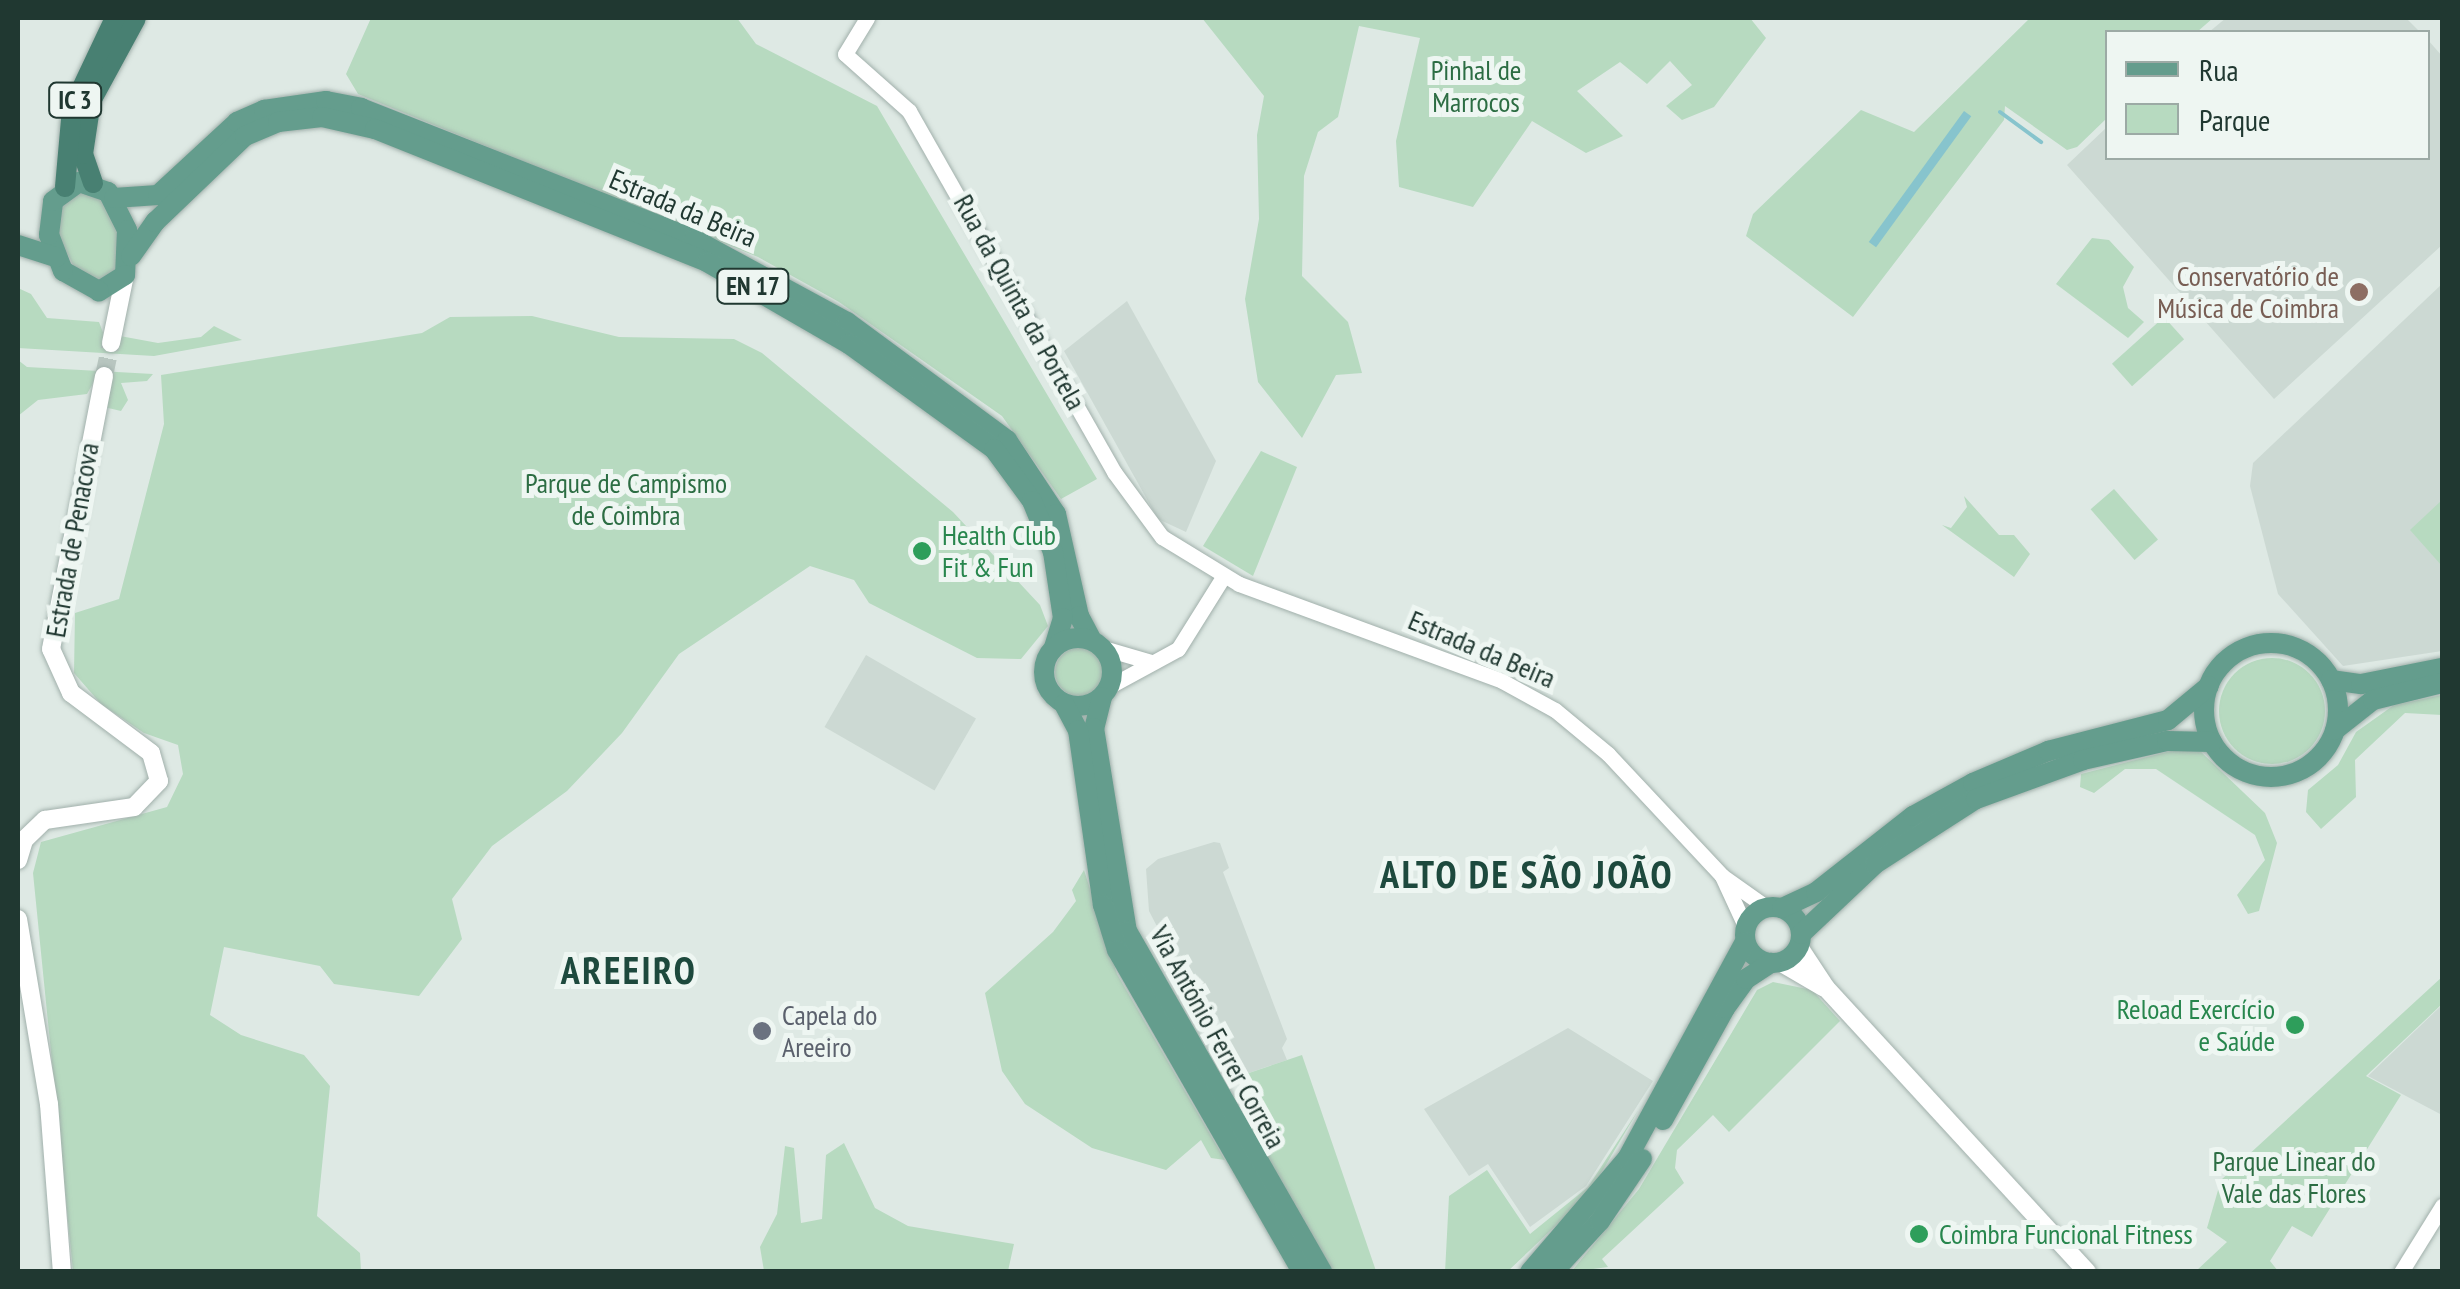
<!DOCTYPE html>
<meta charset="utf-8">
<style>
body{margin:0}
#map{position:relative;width:2460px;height:1289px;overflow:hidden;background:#dee9e4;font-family:"PT Sans Narrow",sans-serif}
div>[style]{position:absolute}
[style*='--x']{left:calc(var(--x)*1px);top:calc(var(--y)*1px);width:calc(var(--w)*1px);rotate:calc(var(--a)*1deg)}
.built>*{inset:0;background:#ccd9d3;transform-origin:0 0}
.green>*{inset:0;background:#b7dac0;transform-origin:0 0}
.round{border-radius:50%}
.water>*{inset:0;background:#87c4cd;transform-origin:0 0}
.stream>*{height:4px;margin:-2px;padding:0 2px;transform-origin:2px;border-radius:2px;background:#87c4cd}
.secondary-tunnel>*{height:18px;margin-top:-9px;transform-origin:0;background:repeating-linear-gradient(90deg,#b8c6c0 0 18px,transparent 0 27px)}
.roads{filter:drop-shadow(0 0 2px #a1b0ab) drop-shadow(0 0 2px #a1b0ab)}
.tertiary>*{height:15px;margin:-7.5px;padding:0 7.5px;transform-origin:7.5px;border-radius:7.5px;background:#fff}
.secondary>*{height:18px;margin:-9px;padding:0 9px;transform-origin:9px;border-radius:9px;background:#fff}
.primary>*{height:20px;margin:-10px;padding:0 10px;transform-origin:10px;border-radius:10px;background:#649d8d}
.primary>.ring{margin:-10px;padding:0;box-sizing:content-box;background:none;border:20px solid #649d8d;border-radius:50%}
.trunk>*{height:20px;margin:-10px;padding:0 10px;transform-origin:10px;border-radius:10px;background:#488072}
.dots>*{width:28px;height:28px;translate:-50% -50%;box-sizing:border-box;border:5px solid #eef6f2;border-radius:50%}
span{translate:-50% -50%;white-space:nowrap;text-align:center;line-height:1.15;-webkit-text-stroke:10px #eef6f2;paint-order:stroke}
.shield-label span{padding:2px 8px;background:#eef6f2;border:2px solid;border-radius:8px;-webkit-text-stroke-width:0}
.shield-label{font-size:25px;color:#203831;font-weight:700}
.park-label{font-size:28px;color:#2c6d43}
.street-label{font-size:28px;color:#203831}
.education-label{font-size:28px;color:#785e54}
.right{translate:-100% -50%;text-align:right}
.leisure-label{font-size:28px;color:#27864d}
.left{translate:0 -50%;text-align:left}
.worship-label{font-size:28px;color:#5b616d}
.district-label{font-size:38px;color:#1d493d;font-weight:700;letter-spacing:2.5px}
.frame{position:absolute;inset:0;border:20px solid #203831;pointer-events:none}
.legend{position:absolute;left:2105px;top:30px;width:325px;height:130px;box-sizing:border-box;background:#eef6f2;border:2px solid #9caaa5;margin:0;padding:12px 18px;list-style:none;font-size:30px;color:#203831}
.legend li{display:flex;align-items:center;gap:20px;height:50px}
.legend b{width:50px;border:2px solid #9caaa5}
</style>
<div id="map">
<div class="built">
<div style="clip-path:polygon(2226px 18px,2406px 18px,2420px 32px,2209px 32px)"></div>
<div style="clip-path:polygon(2428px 40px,2442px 56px,2442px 245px,2274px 399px,2067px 165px,2107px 127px,2108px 158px,2428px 158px)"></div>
<div style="clip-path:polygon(2442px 284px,2442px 651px,2343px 666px,2278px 594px,2250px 486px,2253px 463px)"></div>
<div style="clip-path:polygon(1127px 301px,1216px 461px,1186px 532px,1158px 519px,1064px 351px)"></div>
<div style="left:866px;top:655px;width:127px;height:83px;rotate:30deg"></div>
<div style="clip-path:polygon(1214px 842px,1220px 843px,1229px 868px,1223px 872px,1287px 1039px,1282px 1048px,1287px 1060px,1240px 1076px,1217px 1015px,1207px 1023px,1149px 911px,1146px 869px,1158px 859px)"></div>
<div style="clip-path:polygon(2442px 1005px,2442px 1115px,2368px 1076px)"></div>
<div style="clip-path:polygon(1568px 1028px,1653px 1081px,1586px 1186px,1530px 1227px,1488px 1164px,1469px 1176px,1424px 1109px)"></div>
</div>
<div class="green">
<div style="clip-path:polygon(371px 18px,737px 18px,756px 44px,877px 106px,1097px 479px,1061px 499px,1002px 416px,839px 302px,758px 257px,358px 94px,346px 74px)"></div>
<div style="clip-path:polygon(1202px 18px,1750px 18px,1766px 38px,1714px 107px,1682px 120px,1666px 106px,1692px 85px,1670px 61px,1647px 84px,1620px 62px,1577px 91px,1623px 136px,1586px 153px,1532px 121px,1473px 207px,1399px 187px,1396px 141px,1420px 38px,1359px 26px,1338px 117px,1318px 132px,1304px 176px,1302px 276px,1348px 322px,1362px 373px,1336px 375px,1302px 438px,1258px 382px,1245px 299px,1259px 219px,1257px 135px,1264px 96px)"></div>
<div style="clip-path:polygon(2030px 18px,2213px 18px,2197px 32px,2108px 32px,2107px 118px,2077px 147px,2067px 150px,2005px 106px,2004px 120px,1853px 317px,1746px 236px,1753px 214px,1861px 110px,1914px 132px)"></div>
<div style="clip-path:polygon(84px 190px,105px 201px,120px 242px,116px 269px,102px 281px,79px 276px,58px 236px,62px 201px)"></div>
<div style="clip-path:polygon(2092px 238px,2109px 240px,2134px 267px,2123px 287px,2128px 308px,2144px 322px,2128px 338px,2056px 284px)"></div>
<div style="clip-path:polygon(18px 288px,31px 294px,47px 318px,99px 322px,107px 343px,120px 336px,158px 343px,201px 337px,214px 326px,242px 340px,154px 356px,18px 348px)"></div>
<div style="clip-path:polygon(532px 316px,619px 337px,734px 339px,762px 353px,953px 512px,1040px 605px,1048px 626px,1021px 659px,977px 658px,869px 603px,854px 580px,810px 566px,679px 654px,622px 733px,567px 791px,492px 846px,452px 899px,462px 939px,419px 996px,334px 984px,320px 966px,224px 947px,210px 1015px,241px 1035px,304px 1055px,330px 1086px,317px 1216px,360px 1253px,361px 1271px,73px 1271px,33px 873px,41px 842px,167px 807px,183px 774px,178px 745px,144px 733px,101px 704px,74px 673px,75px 613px,119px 599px,164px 424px,161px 375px,422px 333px,450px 317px)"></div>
<div style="left:2164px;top:317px;width:30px;height:70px;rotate:48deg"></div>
<div style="clip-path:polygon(18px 360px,27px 367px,153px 374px,147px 381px,121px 383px,128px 400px,121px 411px,104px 407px,97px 376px,87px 394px,38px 400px,18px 416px)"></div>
<div style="clip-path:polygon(1261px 451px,1297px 467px,1253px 576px,1203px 546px)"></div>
<div style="left:2114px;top:489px;width:67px;height:31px;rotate:49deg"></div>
<div style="clip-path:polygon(1964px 496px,1999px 535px,2014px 535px,2030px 554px,2014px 577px,1942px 525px,1951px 528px,1967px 507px)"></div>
<div style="clip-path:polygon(2442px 500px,2442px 566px,2410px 530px)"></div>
<div class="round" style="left:1055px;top:648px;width:48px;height:48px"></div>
<div class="round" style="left:2219px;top:658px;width:106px;height:106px"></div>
<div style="clip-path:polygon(2442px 695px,2442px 715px,2405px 713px,2355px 760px,2356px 797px,2321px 829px,2306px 812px,2308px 790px,2338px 765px,2356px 732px,2394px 705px)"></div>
<div style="clip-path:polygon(2186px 747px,2199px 750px,2265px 813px,2277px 843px,2259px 911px,2248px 914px,2237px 895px,2265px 860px,2255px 835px,2156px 769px,2125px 769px,2094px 793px,2080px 787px,2081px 774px)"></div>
<div style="clip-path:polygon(1084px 870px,1117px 974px,1225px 1160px,1211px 1158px,1201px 1140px,1166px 1170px,1092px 1148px,1025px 1104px,1002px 1071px,985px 993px,1053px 932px,1076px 901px,1072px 890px)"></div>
<div style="clip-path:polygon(2442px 977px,2442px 1004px,2366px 1076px,2401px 1095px,2312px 1237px,2292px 1226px,2270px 1261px,2278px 1271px,2196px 1271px,2227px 1242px,2207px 1228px,2221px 1180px)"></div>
<div style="clip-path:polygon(1773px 982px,1812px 990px,1840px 1021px,1729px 1132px,1713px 1115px,1677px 1150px,1675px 1168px,1684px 1183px,1602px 1259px,1608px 1267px,1571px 1272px,1639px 1189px,1757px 990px)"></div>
<div style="clip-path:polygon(1302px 1055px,1376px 1271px,1333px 1271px,1245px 1121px,1240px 1076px)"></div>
<div style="clip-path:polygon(1639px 1109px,1588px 1195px,1508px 1271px,1445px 1272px,1449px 1196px,1487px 1170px,1530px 1234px,1588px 1187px)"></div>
<div style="clip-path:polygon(844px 1143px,875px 1208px,908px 1226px,1014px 1244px,1008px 1271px,764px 1271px,760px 1247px,777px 1214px,785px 1146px,794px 1148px,801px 1223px,822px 1219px,826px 1155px)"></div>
</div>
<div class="water">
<div style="left:1964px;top:111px;width:9px;height:162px;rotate:36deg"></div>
</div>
<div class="stream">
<div style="--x:2000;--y:112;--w:51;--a:36.2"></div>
</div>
<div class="secondary-tunnel">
<div style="--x:104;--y:376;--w:34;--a:-78"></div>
</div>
<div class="roads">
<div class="tertiary">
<div style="--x:867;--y:18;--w:42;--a:121.4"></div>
<div style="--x:845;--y:54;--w:86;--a:41.7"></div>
<div style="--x:909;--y:111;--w:415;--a:60.4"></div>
<div style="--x:1114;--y:472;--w:81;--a:53.6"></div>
<div style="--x:1162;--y:537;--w:90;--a:31.4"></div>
<div style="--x:1239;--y:584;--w:280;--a:20.2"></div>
<div style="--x:1502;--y:681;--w:60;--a:28.7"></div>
<div style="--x:1555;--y:710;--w:69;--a:39.7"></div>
<div style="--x:1608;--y:754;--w:167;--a:46.9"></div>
<div style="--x:1722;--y:876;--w:54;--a:35.2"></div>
<div style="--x:1103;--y:648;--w:50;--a:16.3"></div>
<div style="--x:1110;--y:686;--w:77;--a:-28.6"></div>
<div style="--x:1178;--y:649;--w:85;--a:-58"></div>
<div style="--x:1722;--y:876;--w:57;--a:65.2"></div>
<div style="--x:2401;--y:1272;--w:78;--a:-58.2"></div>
</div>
<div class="secondary">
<div style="--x:111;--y:343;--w:69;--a:-78.4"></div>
<div style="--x:18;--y:860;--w:21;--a:-73"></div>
<div style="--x:24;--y:840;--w:29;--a:-44"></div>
<div style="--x:45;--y:820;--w:90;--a:-8.3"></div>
<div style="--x:134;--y:807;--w:36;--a:-46"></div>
<div style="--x:159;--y:781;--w:29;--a:-106"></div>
<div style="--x:151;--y:753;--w:100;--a:-143.1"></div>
<div style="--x:71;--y:693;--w:48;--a:-114.4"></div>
<div style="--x:51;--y:649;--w:278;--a:-79"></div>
<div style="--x:18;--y:919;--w:188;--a:80.5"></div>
<div style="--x:49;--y:1104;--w:169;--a:85.6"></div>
<div style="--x:1799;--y:947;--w:49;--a:56.6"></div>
<div style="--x:1826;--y:988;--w:386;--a:47.4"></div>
<div style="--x:1780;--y:962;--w:50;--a:30.2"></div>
</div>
<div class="primary">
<div style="--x:79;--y:182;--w:31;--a:19"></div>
<div style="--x:108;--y:192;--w:42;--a:63.4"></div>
<div style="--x:127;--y:230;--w:45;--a:92.5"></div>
<div style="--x:125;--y:275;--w:31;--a:148"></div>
<div style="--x:99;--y:291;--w:41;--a:-150.9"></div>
<div style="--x:63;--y:271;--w:39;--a:-111"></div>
<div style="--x:49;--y:235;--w:34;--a:-83"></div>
<div style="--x:53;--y:201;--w:32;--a:-36"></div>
<div style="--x:114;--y:198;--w:44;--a:-3.9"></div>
<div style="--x:158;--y:195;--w:108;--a:-42.7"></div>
<div style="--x:237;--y:122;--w:30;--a:-24"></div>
<div style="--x:264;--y:110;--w:63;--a:-8.3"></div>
<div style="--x:326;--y:101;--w:36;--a:11"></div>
<div style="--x:361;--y:108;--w:358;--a:21.5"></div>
<div style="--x:694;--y:239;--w:174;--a:28.5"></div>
<div style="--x:847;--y:322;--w:199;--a:36.4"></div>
<div style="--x:1007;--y:440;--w:89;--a:56.5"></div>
<div style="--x:1056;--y:514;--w:105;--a:77.3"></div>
<div style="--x:1079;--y:616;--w:27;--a:62"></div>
<div style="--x:18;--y:245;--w:40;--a:18"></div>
<div style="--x:131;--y:256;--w:42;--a:-54.8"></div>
<div style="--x:155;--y:222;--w:124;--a:-43.7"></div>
<div style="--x:245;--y:136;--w:36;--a:-23"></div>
<div style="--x:278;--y:122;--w:44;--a:-6.5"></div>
<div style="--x:322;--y:117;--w:54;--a:12.8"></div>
<div style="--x:375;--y:129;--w:358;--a:21.8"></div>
<div style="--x:707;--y:262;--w:164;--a:30"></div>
<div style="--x:849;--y:344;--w:179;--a:35.9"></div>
<div style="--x:994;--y:449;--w:64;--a:53.8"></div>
<div style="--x:1032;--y:501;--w:55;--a:67.6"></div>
<div style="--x:1053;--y:552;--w:67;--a:81.4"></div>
<div style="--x:1063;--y:618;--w:30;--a:107"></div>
<div class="ring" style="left:1044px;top:638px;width:48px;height:48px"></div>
<div class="ring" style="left:2204px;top:643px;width:114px;height:114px"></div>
<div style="--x:2331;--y:680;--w:30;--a:8"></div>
<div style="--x:2361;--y:684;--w:83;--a:-11.2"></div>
<div style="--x:1102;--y:697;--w:32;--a:104"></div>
<div style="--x:1094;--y:728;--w:206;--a:80.8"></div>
<div style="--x:1127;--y:931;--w:393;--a:60.2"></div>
<div style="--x:1064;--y:704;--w:30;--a:62"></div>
<div style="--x:1078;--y:730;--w:177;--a:81.9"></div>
<div style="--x:1103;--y:905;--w:47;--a:72.7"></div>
<div style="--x:1117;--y:950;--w:371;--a:60.1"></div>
<div style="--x:2335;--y:730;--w:48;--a:-38.3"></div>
<div style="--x:2373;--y:700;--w:71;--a:-13.8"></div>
<div class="ring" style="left:1745px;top:907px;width:36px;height:36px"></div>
<div style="--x:1782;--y:908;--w:38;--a:-25"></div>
<div style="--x:1816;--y:892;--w:123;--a:-38.1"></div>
<div style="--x:1913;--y:816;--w:68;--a:-28.8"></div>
<div style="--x:1973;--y:783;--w:82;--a:-23.1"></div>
<div style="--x:2048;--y:751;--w:124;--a:-14.5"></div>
<div style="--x:2168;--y:720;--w:53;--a:-39.7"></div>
<div style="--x:1801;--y:934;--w:102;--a:-43.4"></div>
<div style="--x:1875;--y:864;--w:120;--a:-32.8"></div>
<div style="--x:1976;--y:799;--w:114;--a:-20"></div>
<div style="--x:2083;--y:760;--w:86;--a:-12.7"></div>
<div style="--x:2167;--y:741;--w:45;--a:1.3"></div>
<div style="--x:1663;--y:1120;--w:128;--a:-61"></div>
<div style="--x:1725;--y:1008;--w:36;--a:-54"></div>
<div style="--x:1746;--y:979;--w:30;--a:-33"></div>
<div style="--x:1530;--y:1272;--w:149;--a:-49.4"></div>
<div style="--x:1627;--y:1159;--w:247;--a:-61.5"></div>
<div style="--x:1553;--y:1272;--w:69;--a:-47.3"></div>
<div style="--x:1600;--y:1221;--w:75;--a:-55.9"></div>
</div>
<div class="trunk">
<div style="--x:93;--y:183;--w:31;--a:-109"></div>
<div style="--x:83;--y:154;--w:54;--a:-81.4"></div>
<div style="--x:91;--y:101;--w:94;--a:-61.5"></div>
<div style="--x:65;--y:187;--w:78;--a:-84.9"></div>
<div style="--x:72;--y:109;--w:101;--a:-64.7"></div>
</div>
</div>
<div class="dots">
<div style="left:2359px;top:292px;background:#8d6e63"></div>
<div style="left:922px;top:551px;background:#2e9e5b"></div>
<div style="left:2295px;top:1025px;background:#2e9e5b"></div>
<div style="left:762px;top:1031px;background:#6b7280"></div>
<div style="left:1919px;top:1234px;background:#2e9e5b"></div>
</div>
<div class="shield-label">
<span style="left:75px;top:100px">IC 3</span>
<span style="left:753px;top:286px">EN 17</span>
</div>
<div class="park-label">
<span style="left:1476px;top:86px">Pinhal de<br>Marrocos</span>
<span style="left:626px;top:499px">Parque de Campismo<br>de Coimbra</span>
<span style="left:2294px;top:1177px">Parque Linear do<br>Vale das Flores</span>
</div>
<div class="street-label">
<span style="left:683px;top:208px;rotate:23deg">Estrada da Beira</span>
<span style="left:1020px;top:302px;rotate:61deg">Rua da Quinta da Portela</span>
<span style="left:72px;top:540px;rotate:-80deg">Estrada de Penacova</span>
<span style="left:1482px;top:649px;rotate:23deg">Estrada da Beira</span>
<span style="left:1218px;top:1037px;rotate:61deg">Via António Ferrer Correia</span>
</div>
<div class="education-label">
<span class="right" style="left:2339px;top:292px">Conservatório de<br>Música de Coimbra</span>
</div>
<div class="leisure-label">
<span class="left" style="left:942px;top:551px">Health Club<br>Fit &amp; Fun</span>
<span class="right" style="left:2275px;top:1025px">Reload Exercício<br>e Saúde</span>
<span class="left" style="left:1939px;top:1234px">Coimbra Funcional Fitness</span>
</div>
<div class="worship-label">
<span class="left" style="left:782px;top:1031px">Capela do<br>Areeiro</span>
</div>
<div class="district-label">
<span style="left:1527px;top:874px">ALTO DE SÃO JOÃO</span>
<span style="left:629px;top:970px">AREEIRO</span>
</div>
<div class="frame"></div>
<ul class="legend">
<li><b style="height:12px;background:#649d8d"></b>Rua</li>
<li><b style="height:28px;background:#b7dac0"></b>Parque</li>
</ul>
</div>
